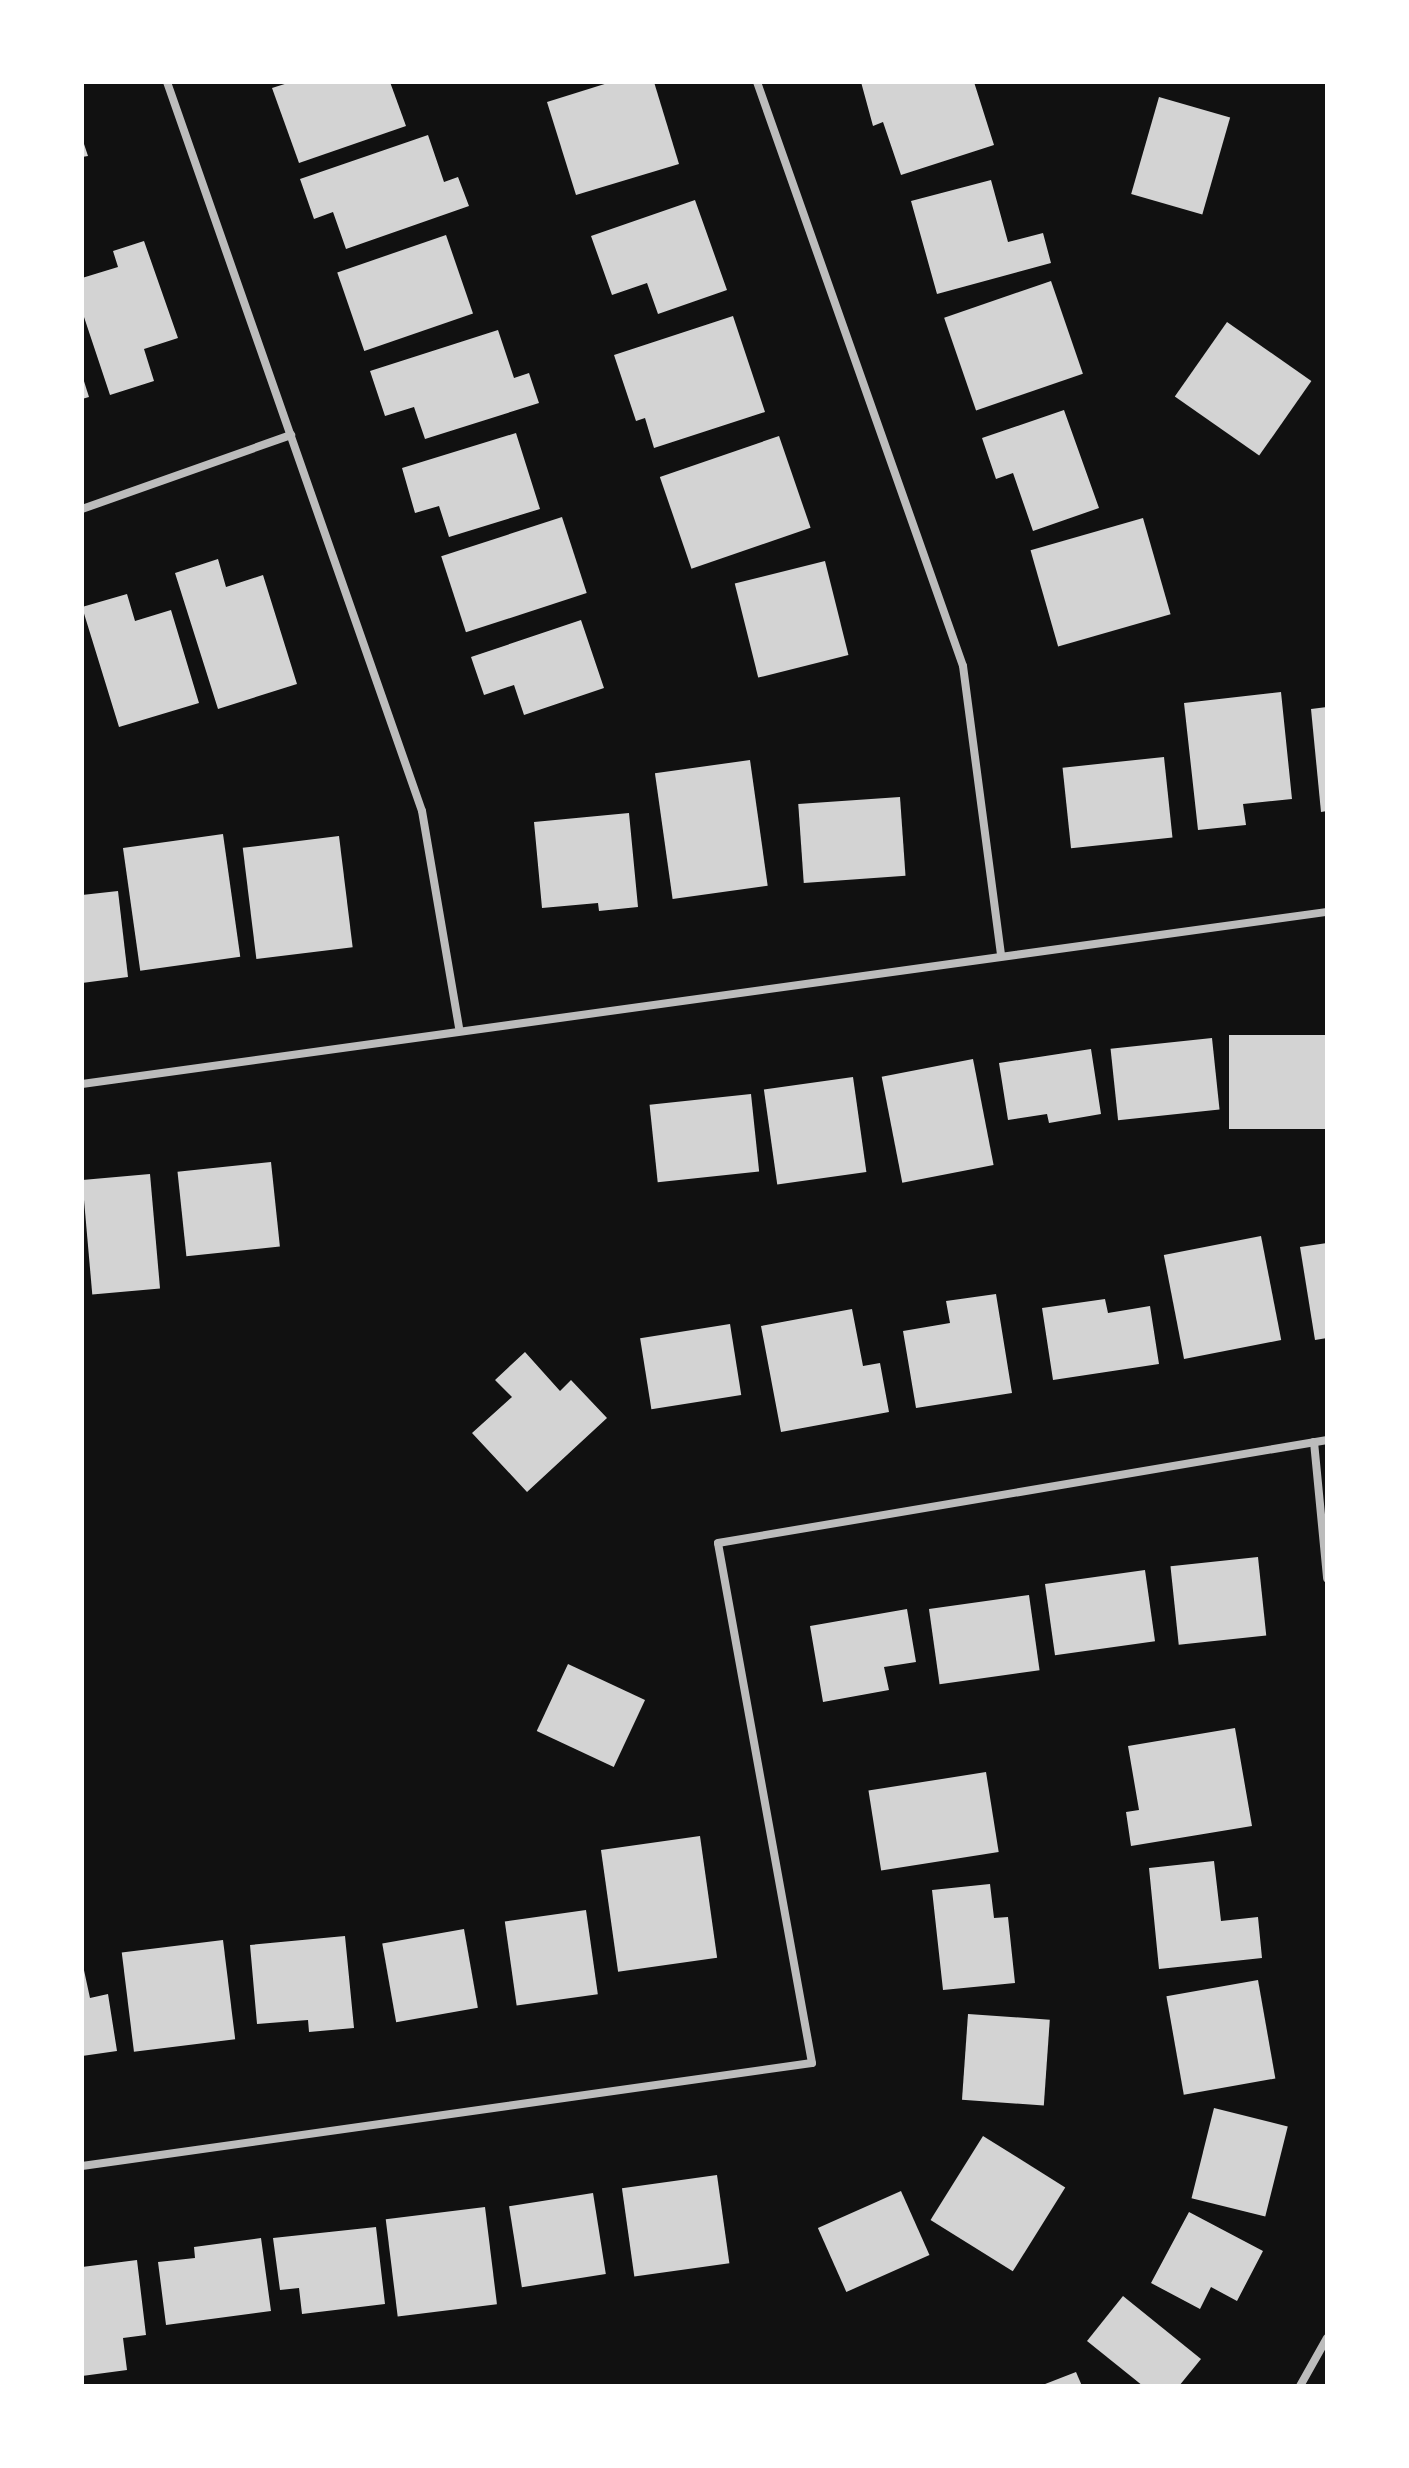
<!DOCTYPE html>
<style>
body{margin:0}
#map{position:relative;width:1409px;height:2468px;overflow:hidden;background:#111;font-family:"Fira Sans",sans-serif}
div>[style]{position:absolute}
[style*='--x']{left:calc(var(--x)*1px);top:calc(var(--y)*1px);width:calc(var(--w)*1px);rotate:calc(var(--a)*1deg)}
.building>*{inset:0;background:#d3d3d3;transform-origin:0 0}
.minor>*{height:8px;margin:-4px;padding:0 4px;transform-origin:4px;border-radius:4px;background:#bcbcbc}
span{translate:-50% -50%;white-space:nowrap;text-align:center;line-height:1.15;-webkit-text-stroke:7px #fff;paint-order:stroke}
.frame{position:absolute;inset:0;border:84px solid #fff;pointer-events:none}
</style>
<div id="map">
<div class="building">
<div style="clip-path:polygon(291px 82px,390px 82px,406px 126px,299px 163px,272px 88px)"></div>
<div style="clip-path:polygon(611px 82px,654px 82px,679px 164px,576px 195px,547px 102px)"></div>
<div style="clip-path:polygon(861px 82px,974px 82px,994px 145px,901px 175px,883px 122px,873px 126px)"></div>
<div style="left:1159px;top:97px;width:74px;height:101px;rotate:16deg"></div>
<div style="clip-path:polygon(428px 135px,444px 182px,458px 177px,469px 206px,346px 249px,333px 212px,314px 219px,300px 179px)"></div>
<div style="clip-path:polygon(82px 138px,88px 156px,82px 157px)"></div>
<div style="clip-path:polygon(991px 180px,1008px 242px,1043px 233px,1051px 263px,937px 294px,911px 201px)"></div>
<div style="clip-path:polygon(695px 200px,727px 290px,658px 314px,647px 283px,612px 295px,591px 236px)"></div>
<div style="left:446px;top:235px;width:83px;height:115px;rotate:71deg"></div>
<div style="clip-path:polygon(144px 241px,178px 338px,144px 349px,154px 381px,110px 395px,82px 311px,82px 278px,118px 267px,113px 251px)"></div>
<div style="left:1051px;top:281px;width:98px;height:113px;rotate:71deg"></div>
<div style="clip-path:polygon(733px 316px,765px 412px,654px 448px,645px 418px,636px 421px,614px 355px)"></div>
<div style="left:1227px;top:322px;width:103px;height:91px;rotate:35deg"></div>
<div style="clip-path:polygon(498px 330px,514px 378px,529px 373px,539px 403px,425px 439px,414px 407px,385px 416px,370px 371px)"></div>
<div style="clip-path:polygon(82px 375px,89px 397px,82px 399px)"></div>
<div style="clip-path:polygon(1064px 410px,1099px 508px,1033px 531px,1013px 473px,996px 479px,982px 438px)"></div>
<div style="clip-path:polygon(516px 433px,540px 509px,449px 537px,439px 506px,415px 513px,402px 468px)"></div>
<div style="left:779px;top:436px;width:97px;height:126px;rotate:71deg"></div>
<div style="left:562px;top:517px;width:80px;height:127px;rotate:72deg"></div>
<div style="left:1143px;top:518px;width:100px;height:117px;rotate:74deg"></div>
<div style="clip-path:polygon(218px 559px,226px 587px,263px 575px,297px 684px,218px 709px,175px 573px)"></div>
<div style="left:825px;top:561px;width:97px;height:93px;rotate:76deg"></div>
<div style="clip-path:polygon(127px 594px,135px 621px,171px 610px,199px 703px,119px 727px,82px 607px)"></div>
<div style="clip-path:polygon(581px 620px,604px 688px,524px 715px,514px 685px,484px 695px,471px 657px)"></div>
<div style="clip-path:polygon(1281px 692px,1292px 799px,1243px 804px,1246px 825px,1198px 830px,1184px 703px)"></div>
<div style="clip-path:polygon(1327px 707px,1327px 811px,1321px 812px,1311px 709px)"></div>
<div style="left:1164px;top:757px;width:81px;height:102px;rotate:84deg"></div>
<div style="left:750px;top:760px;width:127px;height:96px;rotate:82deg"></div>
<div style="left:900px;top:797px;width:79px;height:102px;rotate:86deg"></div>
<div style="clip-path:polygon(629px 813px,638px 907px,599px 911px,598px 903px,542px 908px,534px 822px)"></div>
<div style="left:223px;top:834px;width:124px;height:101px;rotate:82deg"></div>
<div style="left:339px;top:836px;width:112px;height:97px;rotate:83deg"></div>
<div style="clip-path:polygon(118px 891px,128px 977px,82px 983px,82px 895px)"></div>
<div style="left:1327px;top:1035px;width:94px;height:98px;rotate:90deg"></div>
<div style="left:1212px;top:1038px;width:72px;height:102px;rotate:84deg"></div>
<div style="clip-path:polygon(1091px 1049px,1101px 1114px,1049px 1123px,1047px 1114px,1008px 1120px,999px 1063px)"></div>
<div style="left:973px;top:1059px;width:108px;height:93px;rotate:79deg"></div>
<div style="left:853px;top:1077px;width:96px;height:90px;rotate:82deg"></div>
<div style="left:751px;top:1094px;width:78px;height:102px;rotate:84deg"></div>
<div style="left:271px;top:1162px;width:85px;height:94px;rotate:84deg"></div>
<div style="left:150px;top:1174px;width:115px;height:68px;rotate:85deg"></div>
<div style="left:1261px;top:1236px;width:106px;height:99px;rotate:79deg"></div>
<div style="clip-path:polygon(1327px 1243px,1327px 1338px,1315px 1340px,1300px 1247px)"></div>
<div style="clip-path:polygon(996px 1294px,1012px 1393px,916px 1408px,903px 1331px,950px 1323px,946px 1301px)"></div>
<div style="clip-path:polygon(1105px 1299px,1108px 1313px,1150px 1306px,1159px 1364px,1053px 1380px,1042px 1308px)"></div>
<div style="clip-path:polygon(852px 1309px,863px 1366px,880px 1363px,889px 1412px,781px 1432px,761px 1326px)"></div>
<div style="left:730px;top:1324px;width:72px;height:91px;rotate:81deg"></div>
<div style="clip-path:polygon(525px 1352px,560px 1391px,571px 1380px,607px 1418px,527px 1492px,472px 1433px,512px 1397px,495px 1380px)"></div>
<div style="left:1258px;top:1557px;width:79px;height:88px;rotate:84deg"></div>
<div style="left:1145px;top:1570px;width:72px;height:101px;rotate:82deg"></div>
<div style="left:1029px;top:1595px;width:76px;height:101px;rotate:82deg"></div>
<div style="clip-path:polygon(907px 1609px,916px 1662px,884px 1667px,889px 1690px,823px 1702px,810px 1626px)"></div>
<div style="left:568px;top:1664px;width:85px;height:74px;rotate:25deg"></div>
<div style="clip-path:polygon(1235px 1728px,1252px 1826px,1131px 1846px,1126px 1812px,1139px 1810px,1128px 1746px)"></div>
<div style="left:986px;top:1772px;width:81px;height:119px;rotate:81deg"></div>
<div style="left:700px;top:1836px;width:123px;height:100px;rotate:82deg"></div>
<div style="clip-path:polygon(1214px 1861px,1221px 1921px,1258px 1917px,1262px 1958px,1159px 1969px,1149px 1868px)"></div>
<div style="clip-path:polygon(990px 1884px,994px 1918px,1008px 1917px,1015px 1983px,943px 1990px,932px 1890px)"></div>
<div style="left:586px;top:1910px;width:85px;height:82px;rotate:82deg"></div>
<div style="left:464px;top:1929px;width:80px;height:83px;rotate:80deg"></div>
<div style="clip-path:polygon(345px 1936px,354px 2028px,309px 2032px,308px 2020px,257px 2024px,250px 1945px)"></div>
<div style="left:223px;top:1940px;width:100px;height:102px;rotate:83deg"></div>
<div style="clip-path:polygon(82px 1961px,90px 1998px,108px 1994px,117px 2051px,82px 2056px)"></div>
<div style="left:1258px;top:1980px;width:100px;height:93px;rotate:80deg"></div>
<div style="left:968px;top:2014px;width:82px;height:86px;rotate:4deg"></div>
<div style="left:1214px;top:2108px;width:76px;height:93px;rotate:14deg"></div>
<div style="left:983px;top:2136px;width:97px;height:99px;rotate:32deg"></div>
<div style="left:717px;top:2175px;width:89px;height:96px;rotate:82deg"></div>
<div style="left:901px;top:2191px;width:70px;height:91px;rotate:66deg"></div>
<div style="left:593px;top:2193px;width:82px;height:85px;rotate:81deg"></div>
<div style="left:485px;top:2207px;width:98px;height:100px;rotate:83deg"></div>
<div style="clip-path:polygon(1189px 2212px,1263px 2251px,1237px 2301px,1211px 2287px,1200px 2309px,1151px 2283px)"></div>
<div style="clip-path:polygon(376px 2227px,385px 2304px,302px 2314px,299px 2288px,280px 2290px,273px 2238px)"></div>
<div style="clip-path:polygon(261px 2238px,271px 2311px,166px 2325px,158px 2262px,195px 2258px,194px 2247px)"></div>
<div style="clip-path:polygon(137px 2260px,146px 2335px,123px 2338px,127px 2370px,82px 2376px,82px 2267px)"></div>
<div style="clip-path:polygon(1123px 2296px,1201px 2359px,1179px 2386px,1143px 2386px,1087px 2341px)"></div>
<div style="clip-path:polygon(1076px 2372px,1082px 2386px,1040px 2386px)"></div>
</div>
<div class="minor">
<div style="--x:167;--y:82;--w:772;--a:70.72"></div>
<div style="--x:422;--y:811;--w:220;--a:80.3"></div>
<div style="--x:757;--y:82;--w:619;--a:70.57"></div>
<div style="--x:963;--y:666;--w:290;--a:82.5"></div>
<div style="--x:82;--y:509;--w:222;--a:-19.5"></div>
<div style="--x:82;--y:1084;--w:1257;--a:-7.87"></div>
<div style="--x:1314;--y:1442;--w:137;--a:84.5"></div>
<div style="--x:82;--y:2166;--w:737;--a:-8.03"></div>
<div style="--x:812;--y:2063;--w:528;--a:-100.25"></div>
<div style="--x:718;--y:1543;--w:618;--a:-9.6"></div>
<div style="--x:1300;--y:2386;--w:55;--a:-60.6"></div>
</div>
<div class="frame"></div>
</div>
